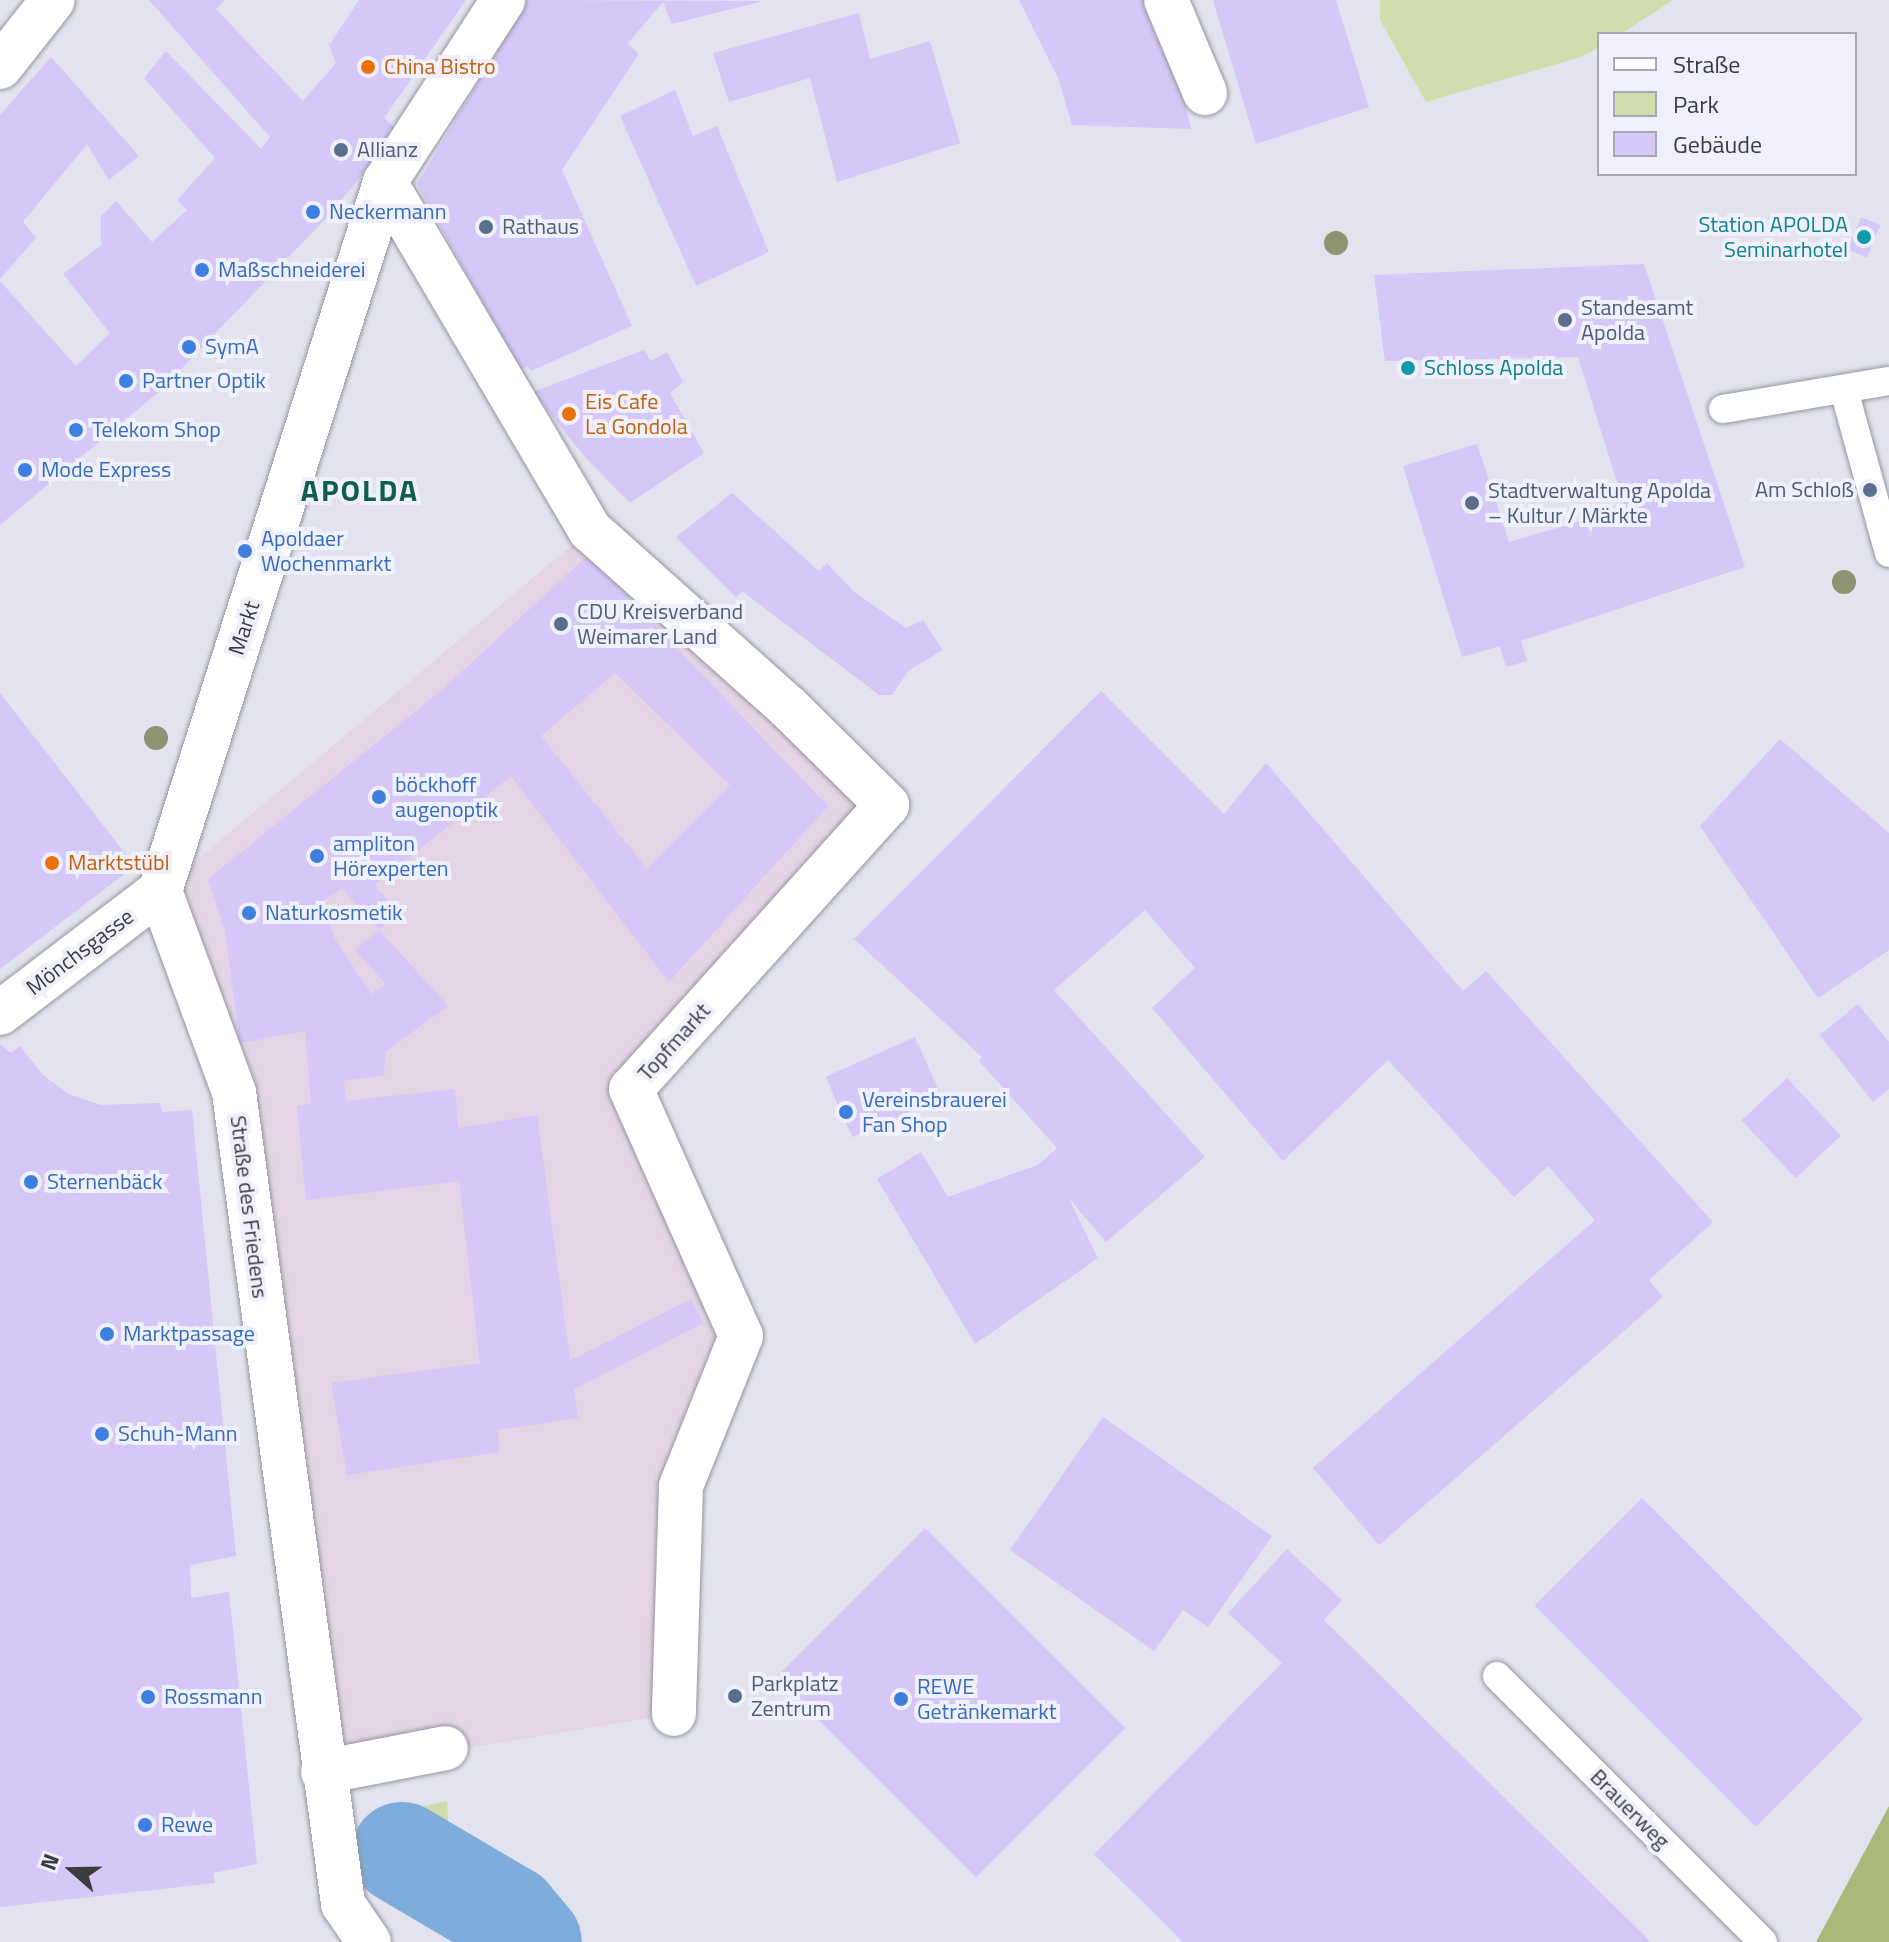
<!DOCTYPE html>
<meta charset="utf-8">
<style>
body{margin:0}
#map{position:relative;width:1889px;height:1942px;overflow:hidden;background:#e2e3ee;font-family:"Titillium Web",sans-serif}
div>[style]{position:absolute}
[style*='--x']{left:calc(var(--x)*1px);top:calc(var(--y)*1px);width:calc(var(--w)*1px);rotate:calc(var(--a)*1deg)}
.commercial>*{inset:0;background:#e4d4e5}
.green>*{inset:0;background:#d1ddad}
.forest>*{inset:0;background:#aab87a}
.river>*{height:102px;margin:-51px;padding:0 51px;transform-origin:51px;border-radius:51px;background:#7eacdb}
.building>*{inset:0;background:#d5c7f7;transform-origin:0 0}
.roads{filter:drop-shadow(0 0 2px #94959f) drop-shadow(0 0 2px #94959f)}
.service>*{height:28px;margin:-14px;padding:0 14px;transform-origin:14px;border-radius:14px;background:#fff}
.minor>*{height:44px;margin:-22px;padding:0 22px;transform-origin:22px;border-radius:22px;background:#fff}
.trees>*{width:24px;height:24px;margin:-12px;border-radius:50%;background:#8d9472}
.dots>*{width:22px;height:22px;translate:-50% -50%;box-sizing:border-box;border:4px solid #eff0fc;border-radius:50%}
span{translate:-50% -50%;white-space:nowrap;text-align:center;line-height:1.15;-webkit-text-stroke:8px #eff0fc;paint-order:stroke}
.food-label{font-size:22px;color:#c56008}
.left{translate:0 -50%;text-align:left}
.service-label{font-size:22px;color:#4e5e75}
.right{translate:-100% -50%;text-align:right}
.shop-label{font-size:22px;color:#366cbe}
.culture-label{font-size:22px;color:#0d838f}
.street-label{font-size:22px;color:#3b3c40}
.district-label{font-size:30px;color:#105d48;font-weight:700;letter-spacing:2px}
.legend{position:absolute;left:1597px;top:32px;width:260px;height:144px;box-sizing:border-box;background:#eff0fc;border:2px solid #a7a8b1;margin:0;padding:10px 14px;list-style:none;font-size:24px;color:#3b3c40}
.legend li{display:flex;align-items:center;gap:16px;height:40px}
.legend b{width:40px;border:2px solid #a7a8b1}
.north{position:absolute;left:32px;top:1830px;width:80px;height:80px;-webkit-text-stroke:6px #eff0fc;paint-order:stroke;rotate:290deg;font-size:22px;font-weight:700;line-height:32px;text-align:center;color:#3b3c40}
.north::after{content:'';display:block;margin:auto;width:28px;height:36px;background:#3b3c40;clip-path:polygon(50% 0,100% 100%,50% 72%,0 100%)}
</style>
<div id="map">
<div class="commercial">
<div style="clip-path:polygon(590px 530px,887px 805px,632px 1089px,741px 1336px,681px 1486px,674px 1714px,323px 1772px,234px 1093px,160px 891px)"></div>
</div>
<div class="green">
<div style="clip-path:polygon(1380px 0,1673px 0,1621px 34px,1599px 34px,1599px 47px,1581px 57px,1426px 102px,1380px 20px)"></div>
<div style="clip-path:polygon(447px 1801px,449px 1835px,505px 1901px,502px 1904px,402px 1848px,373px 1867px,365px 1857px,363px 1819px)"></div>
<div style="clip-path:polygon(403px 1863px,506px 1924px,521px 1942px,472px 1942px,457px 1924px,419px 1899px,393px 1869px)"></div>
</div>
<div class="forest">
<div style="clip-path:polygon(1889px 1806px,1889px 1942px,1816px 1942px)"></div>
</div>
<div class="river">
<div style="--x:402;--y:1853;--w:124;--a:30.5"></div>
<div style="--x:509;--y:1916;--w:34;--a:50"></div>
</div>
<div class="building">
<div style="clip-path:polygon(149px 0,225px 0,216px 9px,303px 101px,336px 63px,329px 45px,359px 0,466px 0,384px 118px,398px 131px,330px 214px,161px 390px,0 525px,0 281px,76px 366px,110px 333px,63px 274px,101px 245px,101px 216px,116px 201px,152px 242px,187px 210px,177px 200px,215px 158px,144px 78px,166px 51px,261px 149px,270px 137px)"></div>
<div style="clip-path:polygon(527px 0,763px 1px,672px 24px,663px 2px,628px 43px,639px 54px,562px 170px,632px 326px,531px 371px,528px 366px,519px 370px,417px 184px)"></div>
<div style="clip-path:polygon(1019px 0,1151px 0,1169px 40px,1191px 129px,1072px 125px,1059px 80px)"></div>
<div style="clip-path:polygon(1213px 0,1336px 0,1369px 107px,1256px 144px)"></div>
<div style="clip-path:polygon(859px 13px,870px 59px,930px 41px,960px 143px,837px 182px,810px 78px,729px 102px,713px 53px)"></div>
<div style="clip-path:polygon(51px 57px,139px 156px,109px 180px,87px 144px,23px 222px,36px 238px,0 279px,0 115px)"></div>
<div style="clip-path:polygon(675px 90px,693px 136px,717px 126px,769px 252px,696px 286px,620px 116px)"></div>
<div style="left:1861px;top:217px;width:21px;height:35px;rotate:23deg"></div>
<div style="clip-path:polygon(1644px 264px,1745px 567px,1521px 641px,1527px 661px,1506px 667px,1500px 646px,1462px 657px,1403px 466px,1477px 444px,1509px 542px,1625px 508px,1578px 357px,1385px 361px,1374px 275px)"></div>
<div style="clip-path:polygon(644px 350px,651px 361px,667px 352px,683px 382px,670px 393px,704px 453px,630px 503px,584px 456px,533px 392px)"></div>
<div style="clip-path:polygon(732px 493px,819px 571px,827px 563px,853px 591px,906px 628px,923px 620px,943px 650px,909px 670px,892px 695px,879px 695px,742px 591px,736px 597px,676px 537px)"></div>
<div style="clip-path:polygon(evenodd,588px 555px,828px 806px,669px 982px,511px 776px,375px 885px,398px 913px,379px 930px,342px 888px,323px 901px,335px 939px,371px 994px,386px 984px,355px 950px,379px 930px,448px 1006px,385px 1052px,384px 1075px,344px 1081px,346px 1101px,455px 1089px,458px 1128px,537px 1115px,578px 1418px,498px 1430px,499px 1452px,347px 1475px,331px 1383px,480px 1363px,459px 1181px,306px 1200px,297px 1106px,311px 1104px,305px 1031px,240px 1043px,225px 931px,208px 879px,443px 689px,588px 555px,615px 673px,730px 785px,647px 869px,541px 736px,615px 673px)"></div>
<div style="clip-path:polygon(1101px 691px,1224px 814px,1266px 763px,1463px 991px,1486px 971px,1713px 1222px,1649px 1280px,1663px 1297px,1379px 1545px,1313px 1468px,1595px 1220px,1548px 1166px,1514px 1197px,1388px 1060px,1283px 1161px,1152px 1008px,1195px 968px,1145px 910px,1054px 990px,1205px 1157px,1106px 1242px,1068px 1197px,1098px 1258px,975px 1344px,877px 1179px,921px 1152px,948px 1197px,1038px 1165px,1057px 1148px,979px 1061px,982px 1057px,854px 939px)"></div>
<div style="clip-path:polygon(0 693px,135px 866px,0 969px)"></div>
<div style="clip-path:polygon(1780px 739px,1889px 833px,1889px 950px,1818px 998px,1700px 826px)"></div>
<div style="clip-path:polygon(1858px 1004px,1889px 1042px,1889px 1089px,1873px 1102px,1820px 1035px)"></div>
<div style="left:915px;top:1037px;width:66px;height:98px;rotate:66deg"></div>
<div style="clip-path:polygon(0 1044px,11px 1053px,20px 1046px,43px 1075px,69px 1094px,100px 1105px,160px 1103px,162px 1112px,192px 1110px,236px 1556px,190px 1565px,191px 1598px,229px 1592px,257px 1864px,213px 1873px,215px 1883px,0 1907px)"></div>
<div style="left:1787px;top:1078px;width:79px;height:62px;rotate:47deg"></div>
<div style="left:691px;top:1299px;width:27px;height:148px;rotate:63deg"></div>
<div style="clip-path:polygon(1103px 1417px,1272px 1536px,1208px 1627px,1183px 1610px,1154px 1651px,1010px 1550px)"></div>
<div style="left:1642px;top:1498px;width:313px;height:152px;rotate:45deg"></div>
<div style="left:925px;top:1528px;width:283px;height:211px;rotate:45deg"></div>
<div style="clip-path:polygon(1287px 1549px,1342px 1600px,1324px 1620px,1651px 1942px,1183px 1942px,1094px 1854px,1282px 1663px,1228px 1613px)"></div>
</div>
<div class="roads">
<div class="service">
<div style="--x:1844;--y:390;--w:169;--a:74.6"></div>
<div style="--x:1723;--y:409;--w:168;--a:-9.6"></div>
<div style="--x:1497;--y:1676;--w:376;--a:45"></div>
</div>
<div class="minor">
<div style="--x:1166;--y:0;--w:101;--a:67.2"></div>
<div style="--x:0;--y:67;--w:85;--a:-51.7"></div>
<div style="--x:385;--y:182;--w:404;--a:59.5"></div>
<div style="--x:590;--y:530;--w:264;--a:41.8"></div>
<div style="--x:787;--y:706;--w:141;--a:44.7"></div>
<div style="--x:887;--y:805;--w:382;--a:132"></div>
<div style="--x:631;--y:1089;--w:270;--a:66"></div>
<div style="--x:741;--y:1336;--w:162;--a:111.8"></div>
<div style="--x:681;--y:1486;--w:228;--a:91.8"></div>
<div style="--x:160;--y:891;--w:214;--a:69.8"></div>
<div style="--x:234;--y:1092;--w:819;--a:82.35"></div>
<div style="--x:343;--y:1904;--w:46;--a:55.6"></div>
<div style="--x:160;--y:891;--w:744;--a:-72.39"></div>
<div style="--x:385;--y:182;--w:217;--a:-57"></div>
<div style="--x:0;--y:1013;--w:201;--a:-37.3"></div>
<div style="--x:323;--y:1772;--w:125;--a:-11"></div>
</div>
</div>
<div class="trees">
<div style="left:1336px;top:243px"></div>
<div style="left:1844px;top:582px"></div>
<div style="left:156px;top:738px"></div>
</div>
<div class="dots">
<div style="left:368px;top:67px;background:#e8710a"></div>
<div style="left:341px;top:150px;background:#5c6f8a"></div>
<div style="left:313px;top:212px;background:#3f7fe0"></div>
<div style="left:486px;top:227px;background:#5c6f8a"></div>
<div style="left:1864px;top:237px;background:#0f9aa8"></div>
<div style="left:202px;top:270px;background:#3f7fe0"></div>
<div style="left:1565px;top:320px;background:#5c6f8a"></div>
<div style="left:189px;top:347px;background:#3f7fe0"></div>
<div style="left:1408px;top:368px;background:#0f9aa8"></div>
<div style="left:126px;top:381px;background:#3f7fe0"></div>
<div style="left:569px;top:414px;background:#e8710a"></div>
<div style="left:76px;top:430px;background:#3f7fe0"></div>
<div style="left:25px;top:470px;background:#3f7fe0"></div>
<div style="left:1870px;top:490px;background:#5c6f8a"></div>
<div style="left:1472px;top:503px;background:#5c6f8a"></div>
<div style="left:245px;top:551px;background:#3f7fe0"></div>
<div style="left:561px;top:624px;background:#5c6f8a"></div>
<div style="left:379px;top:797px;background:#3f7fe0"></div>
<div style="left:317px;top:856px;background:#3f7fe0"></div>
<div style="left:52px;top:863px;background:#e8710a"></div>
<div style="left:249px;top:913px;background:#3f7fe0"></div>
<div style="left:846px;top:1112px;background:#3f7fe0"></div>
<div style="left:31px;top:1182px;background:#3f7fe0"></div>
<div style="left:107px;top:1334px;background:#3f7fe0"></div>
<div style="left:102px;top:1434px;background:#3f7fe0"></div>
<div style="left:735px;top:1696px;background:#5c6f8a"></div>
<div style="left:148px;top:1697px;background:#3f7fe0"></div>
<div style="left:901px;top:1699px;background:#3f7fe0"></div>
<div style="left:145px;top:1825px;background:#3f7fe0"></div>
</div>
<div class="food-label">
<span class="left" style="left:384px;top:67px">China Bistro</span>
<span class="left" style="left:585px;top:414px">Eis Cafe<br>La Gondola</span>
<span class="left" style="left:68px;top:863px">Marktstübl</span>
</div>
<div class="service-label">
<span class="left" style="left:357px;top:150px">Allianz</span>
<span class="left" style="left:502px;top:227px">Rathaus</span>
<span class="left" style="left:1581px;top:320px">Standesamt<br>Apolda</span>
<span class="left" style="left:1488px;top:503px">Stadtverwaltung Apolda<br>– Kultur / Märkte</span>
<span class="right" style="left:1854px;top:490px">Am Schloß</span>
<span class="left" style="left:577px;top:624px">CDU Kreisverband<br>Weimarer Land</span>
<span class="left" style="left:751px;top:1696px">Parkplatz<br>Zentrum</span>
</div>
<div class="shop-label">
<span class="left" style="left:329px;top:212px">Neckermann</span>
<span class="left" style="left:218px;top:270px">Maßschneiderei</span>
<span class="left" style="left:205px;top:347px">SymA</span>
<span class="left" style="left:142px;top:381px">Partner Optik</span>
<span class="left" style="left:92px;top:430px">Telekom Shop</span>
<span class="left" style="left:41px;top:470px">Mode Express</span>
<span class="left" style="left:261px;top:551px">Apoldaer<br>Wochenmarkt</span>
<span class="left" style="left:395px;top:797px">böckhoff<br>augenoptik</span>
<span class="left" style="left:333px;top:856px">ampliton<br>Hörexperten</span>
<span class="left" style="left:265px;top:913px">Naturkosmetik</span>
<span class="left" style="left:862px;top:1112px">Vereinsbrauerei<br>Fan Shop</span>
<span class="left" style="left:47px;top:1182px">Sternenbäck</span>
<span class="left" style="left:123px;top:1334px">Marktpassage</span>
<span class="left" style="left:118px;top:1434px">Schuh-Mann</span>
<span class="left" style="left:917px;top:1699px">REWE<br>Getränkemarkt</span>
<span class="left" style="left:164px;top:1697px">Rossmann</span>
<span class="left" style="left:161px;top:1825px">Rewe</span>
</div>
<div class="culture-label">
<span class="right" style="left:1848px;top:237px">Station APOLDA<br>Seminarhotel</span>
<span class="left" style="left:1424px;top:368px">Schloss Apolda</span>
</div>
<div class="street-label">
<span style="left:244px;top:628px;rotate:-72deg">Markt</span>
<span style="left:80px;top:952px;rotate:-37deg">Mönchsgasse</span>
<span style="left:674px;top:1042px;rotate:-48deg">Topfmarkt</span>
<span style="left:249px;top:1207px;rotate:83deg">Straße des Friedens</span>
<span style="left:1630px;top:1809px;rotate:45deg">Brauerweg</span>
</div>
<div class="district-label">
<span style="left:360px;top:490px">APOLDA</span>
</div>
<ul class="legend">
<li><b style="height:10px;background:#fff"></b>Straße</li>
<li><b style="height:22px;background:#d1ddad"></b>Park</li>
<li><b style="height:22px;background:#d5c7f7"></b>Gebäude</li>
</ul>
<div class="north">N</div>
</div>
